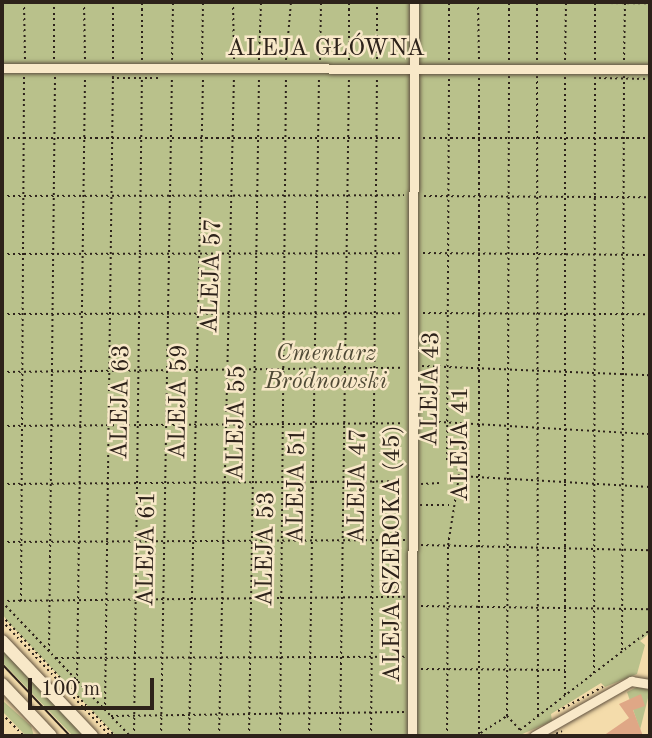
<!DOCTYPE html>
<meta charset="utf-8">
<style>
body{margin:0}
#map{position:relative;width:652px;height:738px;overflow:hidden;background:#f4dcab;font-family:"Old Standard TT",serif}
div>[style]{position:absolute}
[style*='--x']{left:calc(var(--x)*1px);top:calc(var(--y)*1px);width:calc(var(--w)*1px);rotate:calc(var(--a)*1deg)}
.green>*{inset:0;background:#b9c18b}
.building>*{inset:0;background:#dfa786}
.path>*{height:2px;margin-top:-1px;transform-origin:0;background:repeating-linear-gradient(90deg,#2d221a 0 2px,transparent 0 5.5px)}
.roads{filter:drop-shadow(0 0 2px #5f503e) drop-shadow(0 0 2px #5f503e)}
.street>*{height:9px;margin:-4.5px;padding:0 4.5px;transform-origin:4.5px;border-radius:4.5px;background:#f8e8c8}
.secondary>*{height:12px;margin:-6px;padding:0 6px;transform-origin:6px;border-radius:6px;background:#f8e8c8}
.tram>*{height:2px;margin:-1px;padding:0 1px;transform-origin:1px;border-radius:1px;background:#2d221a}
span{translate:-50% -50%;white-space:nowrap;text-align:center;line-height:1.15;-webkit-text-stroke:5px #f8e8c8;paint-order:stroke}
.street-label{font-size:24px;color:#2d221a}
.park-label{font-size:24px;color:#504a36;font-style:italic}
.frame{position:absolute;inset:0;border:4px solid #2d221a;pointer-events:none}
.scale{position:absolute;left:28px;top:678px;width:126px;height:32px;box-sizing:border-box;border:4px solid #2d221a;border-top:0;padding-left:9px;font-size:21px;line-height:24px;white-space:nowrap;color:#2d221a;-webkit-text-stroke:5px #f8e8c8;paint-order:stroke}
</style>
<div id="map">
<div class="green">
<div style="clip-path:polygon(2px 2px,650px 2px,650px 633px,640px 641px,645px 645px,637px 674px,605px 687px,601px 683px,551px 714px,552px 721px,518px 736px,116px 736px,7px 621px,2px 613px)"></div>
<div style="clip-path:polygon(2px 648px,85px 736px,73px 736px,2px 662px)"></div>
<div style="clip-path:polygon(637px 687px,650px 690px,640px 730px,627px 692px)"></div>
<div style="clip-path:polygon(2px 700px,31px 726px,34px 736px,26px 736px,2px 711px)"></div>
</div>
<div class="building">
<div style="clip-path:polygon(641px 694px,645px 706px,633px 710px,643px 736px,603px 736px,629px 718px,619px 704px)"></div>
</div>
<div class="path">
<div style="--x:24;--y:2;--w:58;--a:89"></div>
<div style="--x:54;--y:2;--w:58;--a:90"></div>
<div style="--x:84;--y:2;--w:58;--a:89"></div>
<div style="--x:113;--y:2;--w:58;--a:90"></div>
<div style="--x:151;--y:2;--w:44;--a:0"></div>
<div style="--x:233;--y:2;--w:58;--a:89"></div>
<div style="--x:320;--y:2;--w:84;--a:0"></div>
<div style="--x:377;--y:2;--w:58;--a:90"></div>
<div style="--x:424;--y:2;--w:226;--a:0.3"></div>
<div style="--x:478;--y:2;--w:60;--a:89"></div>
<div style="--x:142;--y:60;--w:58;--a:-90"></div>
<div style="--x:172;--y:60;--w:58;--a:-89"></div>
<div style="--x:202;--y:60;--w:58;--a:-89"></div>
<div style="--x:259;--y:60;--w:58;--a:-88"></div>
<div style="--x:286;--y:60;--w:58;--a:-85.1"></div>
<div style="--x:320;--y:60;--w:58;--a:-89"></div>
<div style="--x:349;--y:60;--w:58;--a:-90"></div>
<div style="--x:449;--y:60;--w:58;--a:-90"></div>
<div style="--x:509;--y:60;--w:58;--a:-90"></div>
<div style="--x:537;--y:60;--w:58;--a:-90"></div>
<div style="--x:565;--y:60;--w:58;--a:-89"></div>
<div style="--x:595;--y:60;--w:58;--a:-90"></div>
<div style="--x:624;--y:60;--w:58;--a:-89"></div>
<div style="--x:537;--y:76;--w:640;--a:89.91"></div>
<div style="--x:112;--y:78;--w:47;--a:0"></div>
<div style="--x:479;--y:78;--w:657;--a:90"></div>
<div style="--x:599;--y:78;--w:51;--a:1.1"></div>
<div style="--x:2;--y:138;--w:401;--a:0"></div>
<div style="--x:423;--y:138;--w:227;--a:0"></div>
<div style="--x:2;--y:196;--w:402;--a:-0.1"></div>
<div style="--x:424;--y:196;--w:226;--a:0.3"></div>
<div style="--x:423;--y:253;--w:227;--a:0.5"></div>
<div style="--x:2;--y:254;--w:401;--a:-0.1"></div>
<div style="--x:423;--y:313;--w:227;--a:0.3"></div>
<div style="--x:2;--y:314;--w:401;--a:-0.1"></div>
<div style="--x:422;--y:366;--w:228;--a:2.3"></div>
<div style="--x:2;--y:372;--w:401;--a:-0.6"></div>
<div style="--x:422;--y:421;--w:228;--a:3.3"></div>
<div style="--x:2;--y:426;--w:401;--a:-0.4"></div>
<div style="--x:460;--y:476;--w:190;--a:3.3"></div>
<div style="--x:2;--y:484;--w:401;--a:-0.4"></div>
<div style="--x:421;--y:484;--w:19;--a:-3"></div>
<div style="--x:420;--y:505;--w:29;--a:0"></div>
<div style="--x:2;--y:542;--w:403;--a:-0.3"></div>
<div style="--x:421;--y:545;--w:229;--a:1.3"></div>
<div style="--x:2;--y:601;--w:403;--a:-0.6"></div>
<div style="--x:21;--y:601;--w:525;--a:-89.67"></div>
<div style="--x:2;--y:602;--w:185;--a:46.3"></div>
<div style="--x:421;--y:606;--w:229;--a:0.8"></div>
<div style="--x:2;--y:616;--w:165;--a:46.7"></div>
<div style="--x:2;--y:621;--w:158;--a:46.8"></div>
<div style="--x:622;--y:650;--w:574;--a:-89.8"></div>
<div style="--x:49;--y:651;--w:575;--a:-89.4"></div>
<div style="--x:56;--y:658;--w:349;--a:-0.2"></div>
<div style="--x:421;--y:669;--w:144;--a:0.4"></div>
<div style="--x:594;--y:673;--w:597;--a:-89.9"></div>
<div style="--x:77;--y:681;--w:605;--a:-89.24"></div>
<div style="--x:565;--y:695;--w:619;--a:-90"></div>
<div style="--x:105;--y:710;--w:634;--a:-89.28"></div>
<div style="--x:558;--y:711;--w:51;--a:-28.1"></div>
<div style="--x:2;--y:714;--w:31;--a:45"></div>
<div style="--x:111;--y:716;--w:294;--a:-0.8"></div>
<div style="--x:507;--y:716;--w:640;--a:-89.82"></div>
<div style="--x:134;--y:736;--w:660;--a:-89.31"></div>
<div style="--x:161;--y:736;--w:660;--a:-89.05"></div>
<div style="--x:189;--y:736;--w:660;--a:-88.78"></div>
<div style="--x:219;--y:736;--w:660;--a:-88.7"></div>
<div style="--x:249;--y:736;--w:660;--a:-89.13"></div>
<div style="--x:280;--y:736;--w:660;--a:-89.48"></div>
<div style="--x:309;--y:736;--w:660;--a:-89.13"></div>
<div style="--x:340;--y:736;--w:660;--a:-89.22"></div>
<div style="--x:371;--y:736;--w:660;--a:-89.48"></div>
<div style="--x:447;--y:736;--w:191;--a:-89.7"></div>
<div style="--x:448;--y:545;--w:70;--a:-80.9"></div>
<div style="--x:459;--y:476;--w:11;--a:-100"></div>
<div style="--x:457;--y:465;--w:11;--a:-153"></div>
<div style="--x:447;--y:460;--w:384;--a:-89.7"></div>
<div style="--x:476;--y:736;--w:37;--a:-33"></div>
<div style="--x:507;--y:716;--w:19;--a:47"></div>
<div style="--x:520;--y:730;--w:164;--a:-37.6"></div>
<div style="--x:551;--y:736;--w:12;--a:-24"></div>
</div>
<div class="roads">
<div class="street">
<div style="--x:2;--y:68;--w:648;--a:0.09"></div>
<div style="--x:412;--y:736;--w:734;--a:-89.84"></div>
<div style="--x:534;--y:736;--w:112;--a:-29.6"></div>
<div style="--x:631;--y:681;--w:19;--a:9"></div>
</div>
<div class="secondary">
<div style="--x:2;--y:641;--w:131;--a:46.5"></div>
<div style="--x:2;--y:684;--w:71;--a:46.7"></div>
</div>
</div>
<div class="tram">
<div style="--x:2;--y:664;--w:99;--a:46.6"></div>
</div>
<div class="street-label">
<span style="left:326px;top:50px">ALEJA GŁÓWNA</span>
<span style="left:213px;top:276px;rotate:-88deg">ALEJA 57</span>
<span style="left:432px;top:389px;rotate:-89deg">ALEJA 43</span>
<span style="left:122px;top:402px;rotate:-89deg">ALEJA 63</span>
<span style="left:180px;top:402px;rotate:-89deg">ALEJA 59</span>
<span style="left:238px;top:423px;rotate:-89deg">ALEJA 55</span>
<span style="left:462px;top:444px;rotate:-90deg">ALEJA 41</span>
<span style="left:298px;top:486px;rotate:-89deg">ALEJA 51</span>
<span style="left:359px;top:486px;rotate:-89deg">ALEJA 47</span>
<span style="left:148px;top:549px;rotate:-89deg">ALEJA 61</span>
<span style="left:267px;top:549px;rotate:-89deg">ALEJA 53</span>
<span style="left:394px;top:554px;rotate:-90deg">ALEJA SZEROKA (45)</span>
</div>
<div class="park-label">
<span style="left:326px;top:369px">Cmentarz<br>Bródnowski</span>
</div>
<div class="frame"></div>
<div class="scale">100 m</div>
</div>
